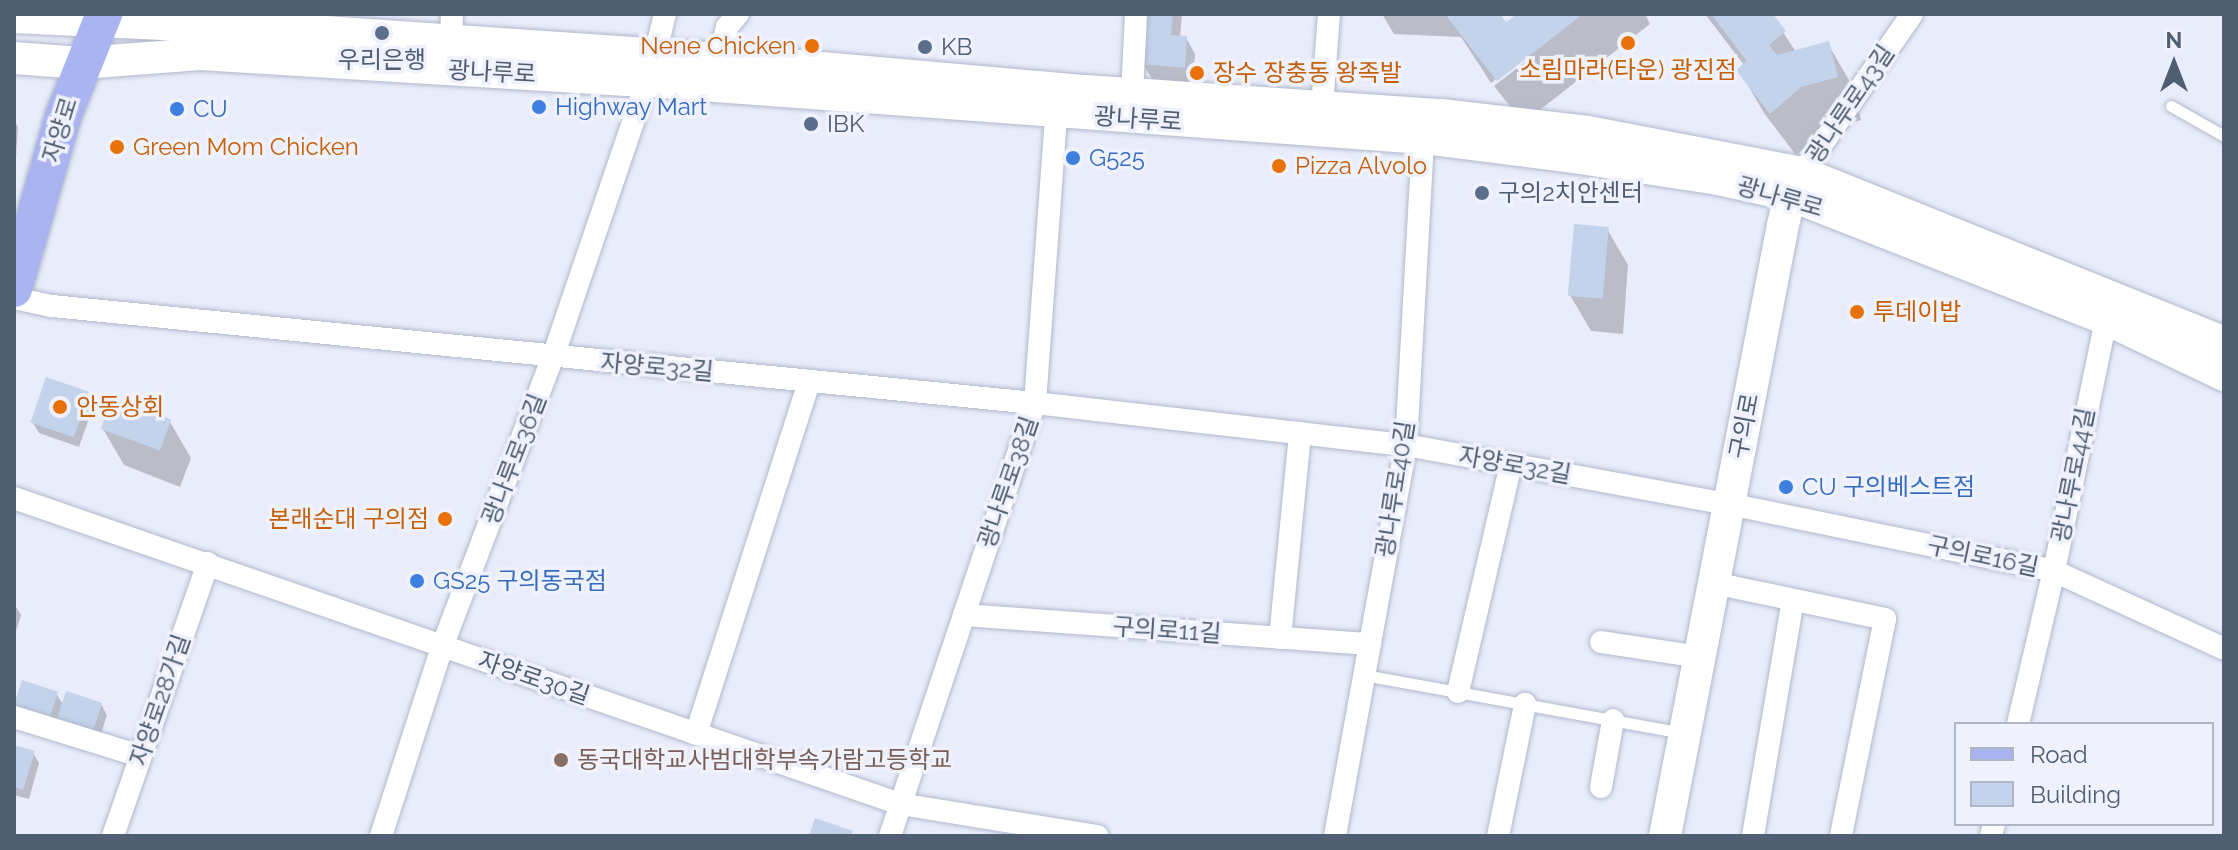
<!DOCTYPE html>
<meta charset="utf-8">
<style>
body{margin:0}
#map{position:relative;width:2238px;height:850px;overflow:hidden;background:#e9ecfa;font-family:Raleway,"Noto Sans KR",sans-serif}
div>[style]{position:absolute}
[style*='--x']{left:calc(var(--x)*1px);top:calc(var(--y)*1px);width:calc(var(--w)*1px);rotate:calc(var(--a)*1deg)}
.shadow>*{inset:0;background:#0003}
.building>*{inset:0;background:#c3d3ec;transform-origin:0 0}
.roads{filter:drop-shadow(0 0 2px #b0b9cb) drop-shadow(0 0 2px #b0b9cb)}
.lane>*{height:11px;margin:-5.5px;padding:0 5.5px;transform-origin:5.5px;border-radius:5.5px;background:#fff}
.street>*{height:22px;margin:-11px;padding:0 11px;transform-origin:11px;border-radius:11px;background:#fff}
.secondary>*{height:32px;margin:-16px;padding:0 16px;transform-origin:16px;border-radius:16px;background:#fff}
.primary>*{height:36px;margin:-18px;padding:0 18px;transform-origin:18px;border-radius:18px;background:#a9b4f1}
.dots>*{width:22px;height:22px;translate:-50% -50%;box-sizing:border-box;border:4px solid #eff1fd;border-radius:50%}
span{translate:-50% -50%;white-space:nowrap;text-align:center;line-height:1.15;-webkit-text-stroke:7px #eff1fd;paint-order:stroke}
.food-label{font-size:24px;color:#c56008}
.right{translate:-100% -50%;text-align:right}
.left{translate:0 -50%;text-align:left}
.service-label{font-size:24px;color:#4e5e75}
.street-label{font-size:24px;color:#4f5e71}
.shop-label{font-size:24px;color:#366cbe}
.education-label{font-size:24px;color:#785e54}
.frame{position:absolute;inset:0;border:16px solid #4f5e71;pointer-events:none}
.legend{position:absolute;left:1954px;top:722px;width:260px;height:104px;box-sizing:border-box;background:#eff1fd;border:2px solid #afb6c5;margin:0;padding:10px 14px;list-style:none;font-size:24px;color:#4f5e71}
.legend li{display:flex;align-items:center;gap:16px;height:40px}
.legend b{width:40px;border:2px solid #afb6c5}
.north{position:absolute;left:2134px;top:24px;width:80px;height:80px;-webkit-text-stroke:6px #eff1fd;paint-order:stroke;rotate:0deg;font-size:22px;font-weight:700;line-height:32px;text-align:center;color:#4f5e71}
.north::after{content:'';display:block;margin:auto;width:28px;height:36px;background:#4f5e71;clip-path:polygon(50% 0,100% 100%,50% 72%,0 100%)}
</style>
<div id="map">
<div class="shadow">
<div style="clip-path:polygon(1148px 14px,1182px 14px,1180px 38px,1186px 38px,1195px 54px,1193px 83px,1152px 79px,1143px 64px)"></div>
<div style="clip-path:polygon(1382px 14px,1498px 14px,1506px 25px,1520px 14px,1645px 14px,1650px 24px,1523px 123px,1494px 86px,1529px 59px,1526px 56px,1491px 83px,1461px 37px,1394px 34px)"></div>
<div style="clip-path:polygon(1705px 14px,1771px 14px,1796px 52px,1828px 44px,1853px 87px,1861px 120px,1826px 130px,1796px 155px,1764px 113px,1739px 70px,1744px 65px)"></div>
<div style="clip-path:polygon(14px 120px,18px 127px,16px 158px,14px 158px)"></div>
<div style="clip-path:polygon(1607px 229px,1628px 265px,1623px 334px,1591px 331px,1570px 295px)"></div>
<div style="clip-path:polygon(88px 394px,94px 404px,79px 447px,39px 433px,33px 423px)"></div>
<div style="clip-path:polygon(170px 422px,191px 458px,180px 487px,124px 465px,103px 429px)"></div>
<div style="clip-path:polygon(14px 604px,21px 615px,14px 637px)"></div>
<div style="clip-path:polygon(56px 693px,64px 706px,101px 704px,107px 715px,98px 743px,20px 721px)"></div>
<div style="clip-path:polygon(14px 747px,33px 753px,39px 763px,29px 799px,14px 795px)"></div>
</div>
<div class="building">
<div style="clip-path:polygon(1146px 14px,1173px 14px,1171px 35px,1187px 36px,1185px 68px,1141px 64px)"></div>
<div style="clip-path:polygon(1450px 14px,1500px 14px,1506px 22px,1517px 14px,1583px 14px,1497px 81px,1447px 17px)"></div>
<div style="clip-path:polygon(1711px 14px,1773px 14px,1786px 31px,1769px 45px,1777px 55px,1829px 41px,1838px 77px,1801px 87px,1770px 114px,1736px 70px,1747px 61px)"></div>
<div style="left:1574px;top:224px;width:35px;height:72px;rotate:5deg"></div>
<div style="left:46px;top:377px;width:46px;height:48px;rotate:19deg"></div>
<div style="left:112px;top:398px;width:63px;height:33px;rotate:20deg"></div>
<div style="left:22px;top:680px;width:38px;height:32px;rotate:18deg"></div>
<div style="left:66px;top:691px;width:38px;height:32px;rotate:18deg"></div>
<div style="clip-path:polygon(14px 745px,35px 751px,23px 790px,14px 787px)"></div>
<div style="clip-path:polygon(815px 818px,853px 831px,851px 836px,809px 836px)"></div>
</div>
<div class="roads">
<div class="lane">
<div style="--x:2171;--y:106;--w:61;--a:29.5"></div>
<div style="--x:1364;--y:675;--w:323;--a:10.3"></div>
</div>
<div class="street">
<div style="--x:451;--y:41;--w:27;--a:-88"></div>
<div style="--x:655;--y:55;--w:42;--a:-76.3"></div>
<div style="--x:719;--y:59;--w:33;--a:-76"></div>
<div style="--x:727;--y:27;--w:17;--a:-50"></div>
<div style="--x:1132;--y:94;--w:80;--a:-87.1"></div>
<div style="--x:1322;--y:107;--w:93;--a:-85.7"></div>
<div style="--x:1802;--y:173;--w:193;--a:-55.3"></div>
<div style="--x:14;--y:298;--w:39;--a:12"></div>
<div style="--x:52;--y:306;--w:988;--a:5.64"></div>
<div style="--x:1035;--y:403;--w:373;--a:6.5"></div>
<div style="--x:1406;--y:445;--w:328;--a:10.4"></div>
<div style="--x:1729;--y:504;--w:332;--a:11.6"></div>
<div style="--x:2054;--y:571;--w:187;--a:24.6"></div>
<div style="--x:14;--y:498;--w:937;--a:19.05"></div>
<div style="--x:900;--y:804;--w:200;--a:9.2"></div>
<div style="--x:1714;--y:583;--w:175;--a:11.9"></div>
<div style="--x:1885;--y:619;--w:221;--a:101.5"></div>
<div style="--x:964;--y:615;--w:407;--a:4.1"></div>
<div style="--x:1280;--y:638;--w:206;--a:-84.4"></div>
<div style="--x:1601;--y:642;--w:100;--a:8.6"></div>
<div style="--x:1458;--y:692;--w:234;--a:-76.9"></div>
<div style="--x:14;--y:717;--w:132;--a:17.2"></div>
<div style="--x:2018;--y:724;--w:157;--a:-76.8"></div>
<div style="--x:2054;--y:571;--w:257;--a:-78.3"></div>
<div style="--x:696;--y:734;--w:371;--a:-72.2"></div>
<div style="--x:1601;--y:787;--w:68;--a:-79.8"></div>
<div style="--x:113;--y:836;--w:289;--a:-70.8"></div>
<div style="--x:381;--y:836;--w:199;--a:-72.1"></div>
<div style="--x:442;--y:647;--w:311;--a:-69.1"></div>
<div style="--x:553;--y:357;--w:292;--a:-71.2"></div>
<div style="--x:890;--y:836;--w:457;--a:-71.5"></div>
<div style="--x:1035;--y:403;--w:290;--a:-85.8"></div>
<div style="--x:1335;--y:836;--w:397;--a:-79.7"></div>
<div style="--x:1406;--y:445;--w:307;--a:-86.8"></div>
<div style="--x:1498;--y:836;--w:135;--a:-78.4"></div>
<div style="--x:1753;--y:836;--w:239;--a:-80.4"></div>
<div style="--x:1991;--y:836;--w:12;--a:-76"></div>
</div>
<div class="secondary">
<div style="--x:14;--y:17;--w:298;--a:2.7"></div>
<div style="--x:312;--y:31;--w:408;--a:3.9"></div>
<div style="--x:719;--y:59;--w:368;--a:5"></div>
<div style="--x:1086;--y:91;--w:356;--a:3.9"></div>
<div style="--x:1441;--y:115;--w:148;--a:6.6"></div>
<div style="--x:1588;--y:132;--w:218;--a:10.8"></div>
<div style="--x:1802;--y:173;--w:455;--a:21.9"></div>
<div style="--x:14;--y:58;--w:68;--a:4.2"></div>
<div style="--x:82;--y:63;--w:118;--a:-4.4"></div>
<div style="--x:200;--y:54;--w:448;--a:3.5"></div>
<div style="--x:647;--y:81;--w:778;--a:4.2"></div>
<div style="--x:1423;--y:138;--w:151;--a:7.2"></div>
<div style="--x:1573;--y:157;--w:147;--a:8.6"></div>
<div style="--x:1718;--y:179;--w:74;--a:12.5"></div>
<div style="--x:1790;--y:195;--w:339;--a:21.4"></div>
<div style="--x:2106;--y:319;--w:131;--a:25.4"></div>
<div style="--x:1665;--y:836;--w:622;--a:-79.07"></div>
<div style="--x:1783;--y:225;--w:31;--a:-77"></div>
<div style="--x:1790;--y:195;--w:20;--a:-60"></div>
</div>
<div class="primary">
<div style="--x:14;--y:289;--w:182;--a:-74.1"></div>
<div style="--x:64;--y:114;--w:108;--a:-68.2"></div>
</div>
</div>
<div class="dots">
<div style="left:382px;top:33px;background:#5c6f8a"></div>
<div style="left:1628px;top:43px;background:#e8710a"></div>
<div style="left:812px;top:46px;background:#e8710a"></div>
<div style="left:925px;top:47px;background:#5c6f8a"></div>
<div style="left:1197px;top:73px;background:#e8710a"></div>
<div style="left:539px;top:107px;background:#3f7fe0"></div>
<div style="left:177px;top:109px;background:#3f7fe0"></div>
<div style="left:811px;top:124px;background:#5c6f8a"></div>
<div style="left:117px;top:147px;background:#e8710a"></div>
<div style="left:1073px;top:158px;background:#3f7fe0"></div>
<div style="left:1279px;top:166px;background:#e8710a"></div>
<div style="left:1482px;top:193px;background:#5c6f8a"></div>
<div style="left:1857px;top:312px;background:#e8710a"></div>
<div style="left:60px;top:407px;background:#e8710a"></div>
<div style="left:1786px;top:487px;background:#3f7fe0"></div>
<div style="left:445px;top:519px;background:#e8710a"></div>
<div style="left:417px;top:581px;background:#3f7fe0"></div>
<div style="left:561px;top:760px;background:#8d6e63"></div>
</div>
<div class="food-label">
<span class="right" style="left:796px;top:46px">Nene Chicken</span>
<span style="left:1628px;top:70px">소림마라(타운) 광진점</span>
<span class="left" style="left:1213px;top:73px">장수 장충동 왕족발</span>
<span class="left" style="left:133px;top:147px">Green Mom Chicken</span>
<span class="left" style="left:1295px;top:166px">Pizza Alvolo</span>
<span class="left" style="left:1873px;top:312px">투데이밥</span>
<span class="left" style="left:76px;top:407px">안동상회</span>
<span class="right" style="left:429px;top:519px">본래순대 구의점</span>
</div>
<div class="service-label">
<span class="left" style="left:941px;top:47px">KB</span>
<span style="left:382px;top:60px">우리은행</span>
<span class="left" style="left:827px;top:124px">IBK</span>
<span class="left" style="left:1498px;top:193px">구의2치안센터</span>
</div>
<div class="street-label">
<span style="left:492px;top:72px;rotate:3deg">광나루로</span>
<span style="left:1850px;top:104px;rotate:-56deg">광나루로43길</span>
<span style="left:1138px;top:119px;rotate:4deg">광나루로</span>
<span style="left:60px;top:130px;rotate:-73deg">자양로</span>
<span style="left:1780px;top:197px;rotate:16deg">광나루로</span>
<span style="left:657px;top:367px;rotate:5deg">자양로32길</span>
<span style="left:1744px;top:426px;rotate:-79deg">구의로</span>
<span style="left:514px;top:459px;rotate:-69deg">광나루로36길</span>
<span style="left:1515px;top:465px;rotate:10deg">자양로32길</span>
<span style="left:2073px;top:475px;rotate:-79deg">광나루로44길</span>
<span style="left:1008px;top:482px;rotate:-71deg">광나루로38길</span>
<span style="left:1395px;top:489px;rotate:-81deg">광나루로40길</span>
<span style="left:1983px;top:556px;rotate:12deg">구의로16길</span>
<span style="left:1167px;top:630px;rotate:4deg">구의로11길</span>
<span style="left:534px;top:678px;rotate:19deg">자양로30길</span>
<span style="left:160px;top:700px;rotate:-71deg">자양로28가길</span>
</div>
<div class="shop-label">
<span class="left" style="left:555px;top:107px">Highway Mart</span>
<span class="left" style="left:193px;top:109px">CU</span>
<span class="left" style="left:1089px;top:158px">G525</span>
<span class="left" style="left:1802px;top:487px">CU 구의베스트점</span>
<span class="left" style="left:433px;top:581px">GS25 구의동국점</span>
</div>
<div class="education-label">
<span class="left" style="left:577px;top:760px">동국대학교사범대학부속가람고등학교</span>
</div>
<div class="frame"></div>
<ul class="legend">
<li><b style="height:10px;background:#a9b4f1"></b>Road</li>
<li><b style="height:22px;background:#c3d3ec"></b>Building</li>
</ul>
<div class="north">N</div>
</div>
